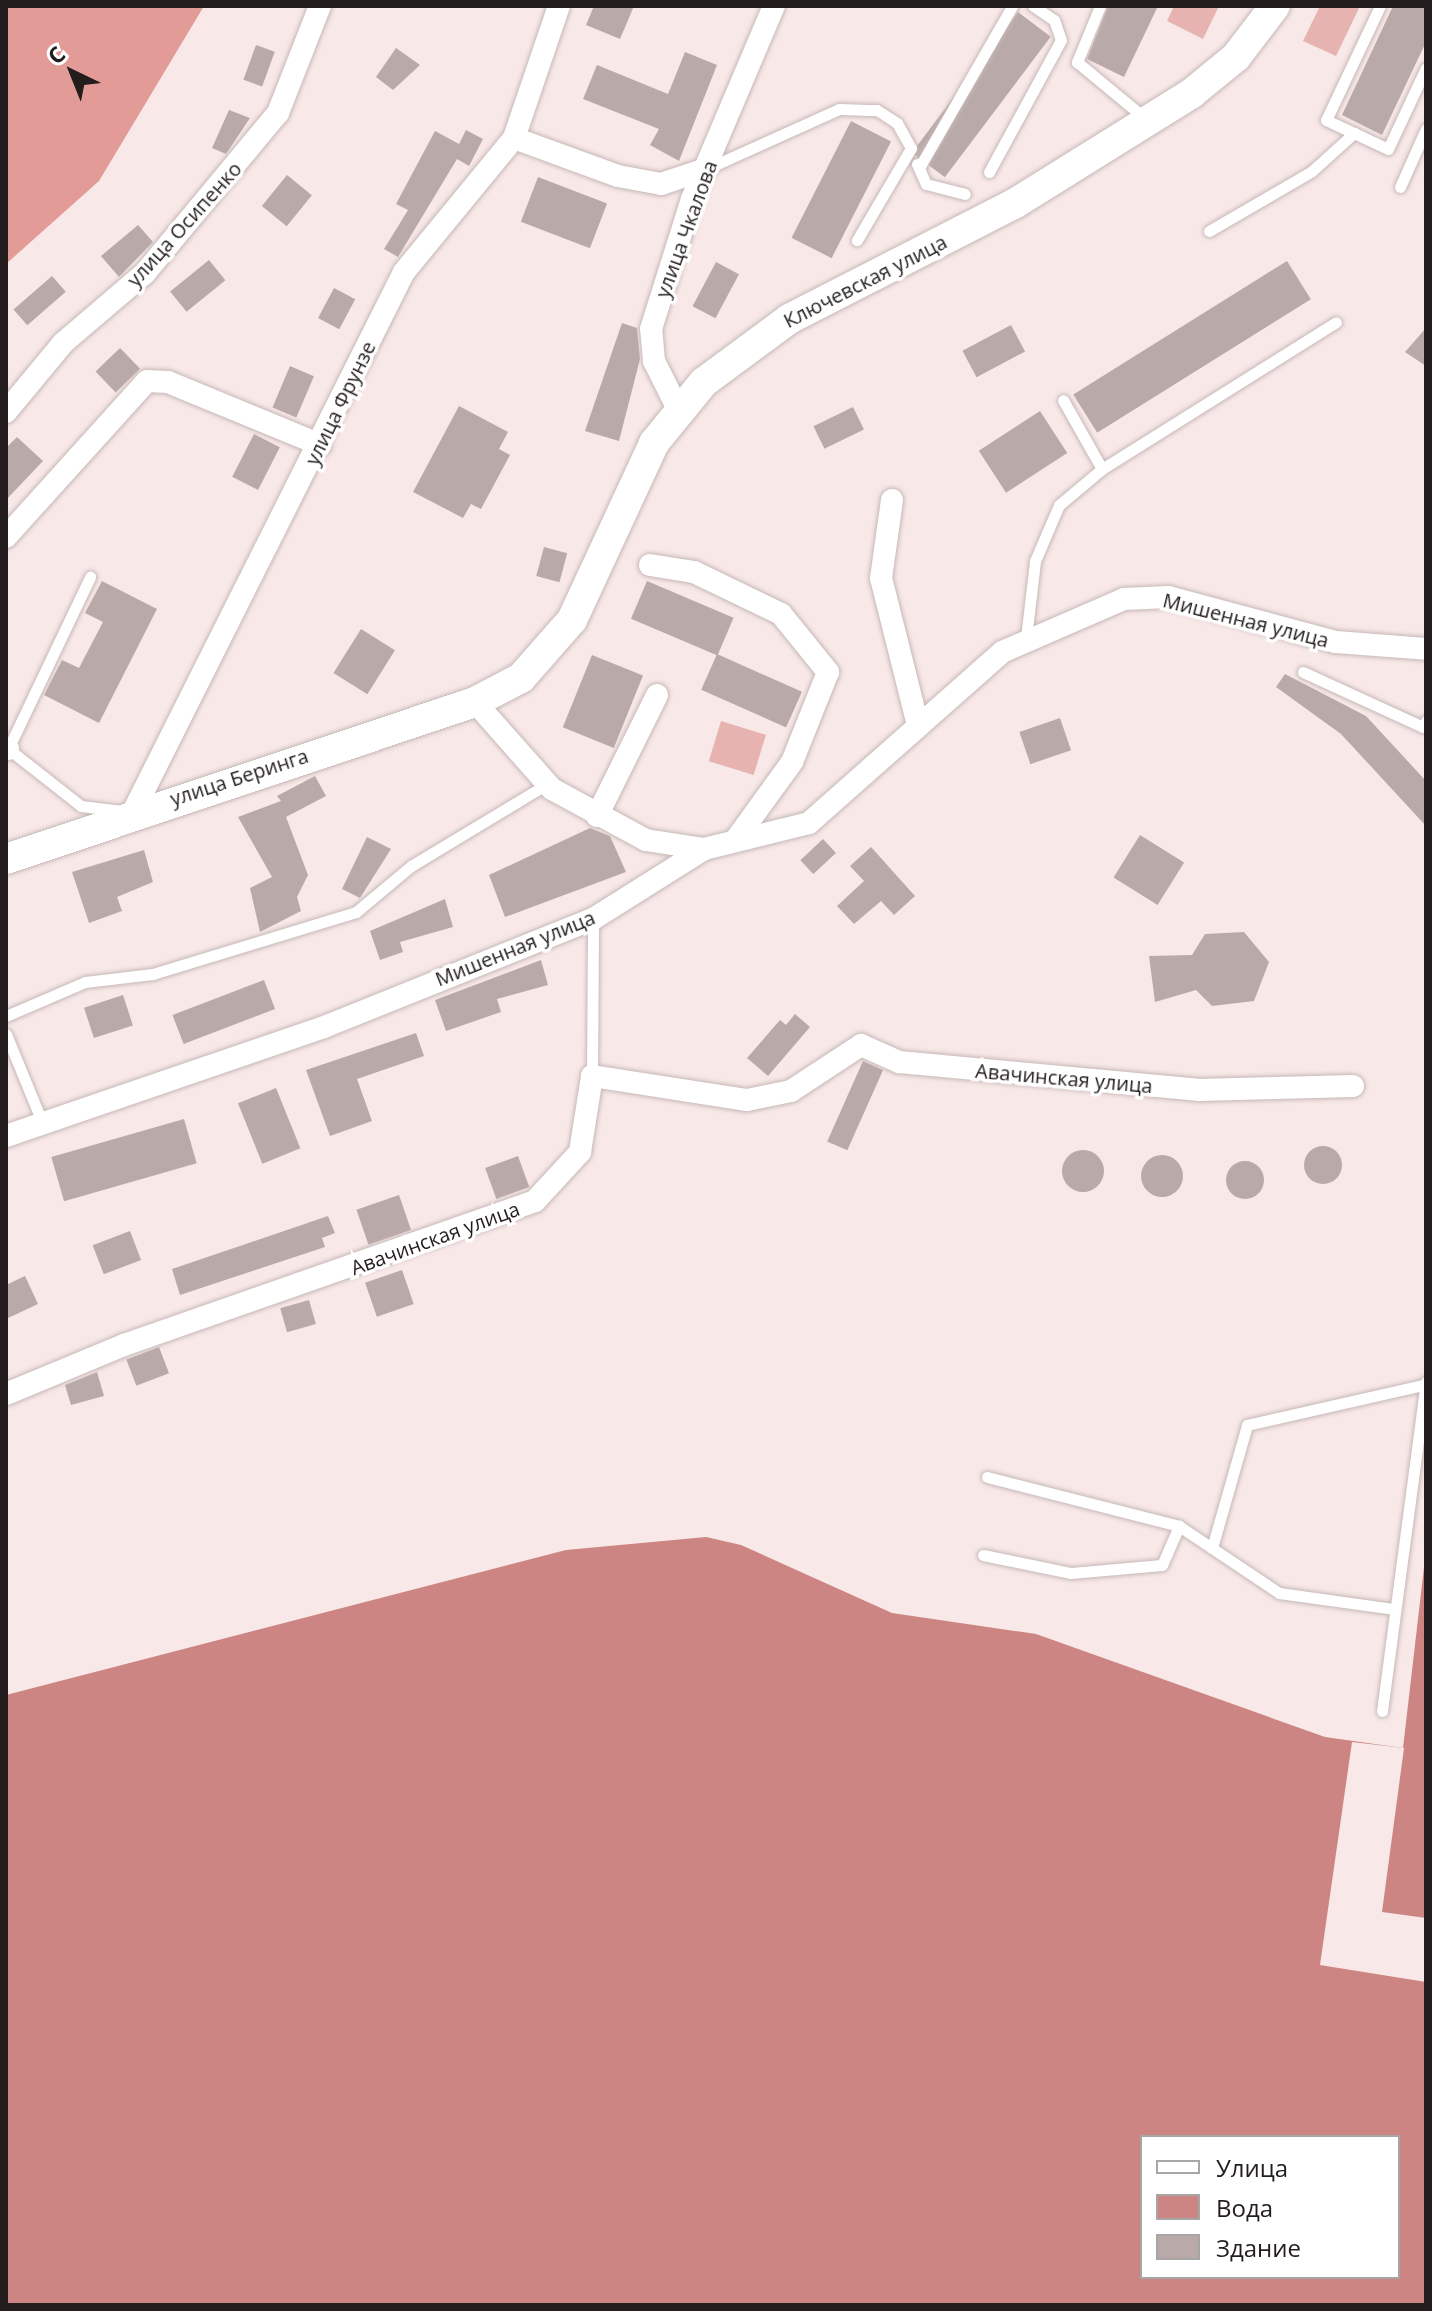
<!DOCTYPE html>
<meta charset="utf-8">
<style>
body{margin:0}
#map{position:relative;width:1432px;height:2311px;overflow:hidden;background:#f8e9e8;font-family:"Open Sans",sans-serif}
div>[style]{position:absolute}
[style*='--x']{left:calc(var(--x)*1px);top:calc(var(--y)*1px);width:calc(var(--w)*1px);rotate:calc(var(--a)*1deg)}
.green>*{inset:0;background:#e6b3b0;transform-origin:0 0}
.forest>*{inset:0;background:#e39b98}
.water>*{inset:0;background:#cc8582}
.pier>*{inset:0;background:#f8e9e8}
.building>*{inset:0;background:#b9aaa9;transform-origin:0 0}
.round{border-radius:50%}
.roads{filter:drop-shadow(0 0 2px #c6b8b7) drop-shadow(0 0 2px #c6b8b7)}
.service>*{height:11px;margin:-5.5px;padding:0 5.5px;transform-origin:5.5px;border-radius:5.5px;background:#fff}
.minor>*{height:22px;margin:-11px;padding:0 11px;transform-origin:11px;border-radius:11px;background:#fff}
.secondary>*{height:30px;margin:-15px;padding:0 15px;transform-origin:15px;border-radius:15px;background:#fff}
span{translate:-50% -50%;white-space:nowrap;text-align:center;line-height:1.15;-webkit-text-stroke:7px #fff;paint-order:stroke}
.street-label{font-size:20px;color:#231d1d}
.frame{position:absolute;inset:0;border:8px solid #231d1d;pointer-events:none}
.legend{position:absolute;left:1140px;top:2135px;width:260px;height:144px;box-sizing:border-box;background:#fff;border:2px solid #a7a5a5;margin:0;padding:10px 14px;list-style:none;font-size:24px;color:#231d1d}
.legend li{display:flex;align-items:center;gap:16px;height:40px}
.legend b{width:40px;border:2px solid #a7a5a5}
.north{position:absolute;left:32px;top:32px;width:80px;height:80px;-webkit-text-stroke:6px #fff;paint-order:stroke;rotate:317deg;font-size:22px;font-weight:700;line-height:32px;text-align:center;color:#231d1d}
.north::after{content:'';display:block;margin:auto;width:28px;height:36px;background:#231d1d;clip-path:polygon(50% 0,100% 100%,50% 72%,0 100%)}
</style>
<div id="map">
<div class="green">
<div style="clip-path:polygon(1174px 6px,1219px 6px,1203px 39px,1167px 21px)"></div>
<div style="clip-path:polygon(1320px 6px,1360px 6px,1336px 56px,1303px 41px)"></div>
<div style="left:721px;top:721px;width:47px;height:42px;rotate:17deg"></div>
</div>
<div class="forest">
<div style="clip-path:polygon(6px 6px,204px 6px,99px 181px,6px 264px)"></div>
</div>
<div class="water">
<div style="clip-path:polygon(evenodd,706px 1537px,741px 1545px,892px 1613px,1036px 1634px,1325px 1737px,1403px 1748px,1426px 1550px,1426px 2305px,6px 2305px,6px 1695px,566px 1550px,706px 1537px,1142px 2137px,1398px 2137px,1398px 2277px,1142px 2277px,1142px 2137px)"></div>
</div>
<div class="pier">
<div style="clip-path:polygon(1352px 1742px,1404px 1748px,1382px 1912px,1426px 1918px,1426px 1982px,1320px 1965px)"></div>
</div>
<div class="building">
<div style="clip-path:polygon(594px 6px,634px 6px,620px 39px,586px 25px)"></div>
<div style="clip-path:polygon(1108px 6px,1158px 6px,1124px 77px,1087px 59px)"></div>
<div style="clip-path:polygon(1393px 6px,1426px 6px,1426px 42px,1382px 135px,1342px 115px)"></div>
<div style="left:1018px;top:12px;width:41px;height:176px;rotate:37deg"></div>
<div style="left:256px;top:45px;width:20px;height:37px;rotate:20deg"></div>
<div style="clip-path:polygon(396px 48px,420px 65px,393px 90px,376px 77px)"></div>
<div style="clip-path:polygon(685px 52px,717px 65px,679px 161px,650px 145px,659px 129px,583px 99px,597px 65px,668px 94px)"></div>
<div style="clip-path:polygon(229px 110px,250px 118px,226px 154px,212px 148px)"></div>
<div style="left:851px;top:121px;width:45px;height:131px;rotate:27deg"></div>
<div style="clip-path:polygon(466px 130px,483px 139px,469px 166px,457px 159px,398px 257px,384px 249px,408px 210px,396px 204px,435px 131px,459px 144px)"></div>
<div style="left:287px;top:175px;width:32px;height:40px;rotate:39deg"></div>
<div style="left:538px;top:177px;width:74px;height:48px;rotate:21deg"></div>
<div style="clip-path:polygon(138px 225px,153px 242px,119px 277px,101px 256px)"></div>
<div style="left:209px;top:260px;width:26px;height:50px;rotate:51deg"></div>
<div style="left:1287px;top:261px;width:45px;height:252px;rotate:58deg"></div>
<div style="left:716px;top:262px;width:26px;height:50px;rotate:28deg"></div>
<div style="left:52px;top:276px;width:21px;height:51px;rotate:49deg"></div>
<div style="left:334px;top:288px;width:24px;height:34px;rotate:28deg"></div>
<div style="clip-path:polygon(622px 323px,637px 328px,640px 359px,619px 441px,585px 431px)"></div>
<div style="left:1011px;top:325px;width:30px;height:55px;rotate:62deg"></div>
<div style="clip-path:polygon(1426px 328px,1426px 366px,1405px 352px)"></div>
<div style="left:120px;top:348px;width:29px;height:34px;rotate:46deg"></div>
<div style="left:290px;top:366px;width:26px;height:45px;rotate:23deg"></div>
<div style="clip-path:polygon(459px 406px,508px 432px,499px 449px,510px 455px,481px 509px,471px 504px,463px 518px,413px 492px)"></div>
<div style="left:853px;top:407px;width:25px;height:44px;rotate:64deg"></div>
<div style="left:1040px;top:411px;width:50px;height:73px;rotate:57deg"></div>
<div style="left:254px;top:434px;width:29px;height:48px;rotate:27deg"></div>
<div style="clip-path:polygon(17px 437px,43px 461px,6px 500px,6px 448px)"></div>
<div style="left:544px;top:547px;width:24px;height:30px;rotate:15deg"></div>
<div style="clip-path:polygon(102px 581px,157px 609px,99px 723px,44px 695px,62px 660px,79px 668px,103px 622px,85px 613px)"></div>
<div style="left:647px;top:581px;width:94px;height:41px;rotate:23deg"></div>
<div style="left:361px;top:629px;width:40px;height:52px;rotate:32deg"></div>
<div style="left:717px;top:654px;width:93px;height:39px;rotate:24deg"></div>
<div style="left:592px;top:655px;width:55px;height:78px;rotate:22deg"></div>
<div style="clip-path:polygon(1285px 674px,1366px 716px,1426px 781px,1426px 826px,1341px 734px,1276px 687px)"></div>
<div style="left:1060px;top:718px;width:34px;height:43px;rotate:71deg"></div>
<div style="clip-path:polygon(315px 776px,326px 796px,286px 817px,308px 875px,297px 897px,301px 911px,260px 932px,250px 888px,272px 877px,238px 817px,281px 801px,277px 796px)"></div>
<div style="clip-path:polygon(590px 828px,610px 836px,626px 872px,505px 917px,489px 875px)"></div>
<div style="left:1140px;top:835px;width:52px;height:50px;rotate:32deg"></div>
<div style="clip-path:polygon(367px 837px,391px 849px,360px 898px,342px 889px)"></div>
<div style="left:823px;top:839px;width:19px;height:31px;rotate:47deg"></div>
<div style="clip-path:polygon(871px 847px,915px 896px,894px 915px,881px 901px,854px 924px,837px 906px,864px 881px,850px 866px)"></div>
<div style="clip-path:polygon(144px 850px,153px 882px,117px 897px,122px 911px,89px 923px,72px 872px)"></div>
<div style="clip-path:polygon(445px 899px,453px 927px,400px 942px,403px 952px,380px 960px,370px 931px)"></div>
<div style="clip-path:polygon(1244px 932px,1269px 962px,1254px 1001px,1212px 1006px,1196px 990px,1155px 1002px,1149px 956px,1192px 955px,1205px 934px)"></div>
<div style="clip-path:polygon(541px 960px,548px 985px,497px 999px,501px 1012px,446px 1031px,435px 1000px)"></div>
<div style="left:264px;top:980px;width:31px;height:98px;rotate:69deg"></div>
<div style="left:123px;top:995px;width:32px;height:41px;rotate:72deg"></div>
<div style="clip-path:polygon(795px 1014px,810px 1027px,768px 1076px,747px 1058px,780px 1020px,786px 1025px)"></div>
<div style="clip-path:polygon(416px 1033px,424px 1056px,357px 1079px,372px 1121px,330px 1136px,306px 1070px)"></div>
<div style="left:863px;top:1061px;width:22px;height:88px;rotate:24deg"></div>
<div style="left:276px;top:1088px;width:65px;height:41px;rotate:68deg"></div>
<div style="left:184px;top:1119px;width:46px;height:138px;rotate:74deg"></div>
<div class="round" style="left:1304px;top:1146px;width:38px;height:38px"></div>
<div class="round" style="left:1062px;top:1150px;width:42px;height:42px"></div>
<div class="round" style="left:1141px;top:1155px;width:42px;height:42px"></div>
<div style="left:518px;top:1156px;width:33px;height:35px;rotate:70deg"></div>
<div class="round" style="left:1226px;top:1161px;width:38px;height:38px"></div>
<div style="left:399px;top:1195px;width:37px;height:45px;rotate:71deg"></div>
<div style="clip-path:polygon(328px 1216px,335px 1233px,322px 1238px,325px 1247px,180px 1295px,172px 1269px)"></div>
<div style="left:130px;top:1231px;width:31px;height:40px;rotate:69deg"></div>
<div style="left:402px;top:1270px;width:36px;height:39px;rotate:71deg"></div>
<div style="clip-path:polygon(25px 1276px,38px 1304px,6px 1319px,6px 1285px)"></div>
<div style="left:309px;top:1300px;width:25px;height:30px;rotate:74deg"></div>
<div style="left:159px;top:1347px;width:28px;height:35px;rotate:69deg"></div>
<div style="clip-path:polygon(97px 1372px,104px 1396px,71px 1405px,65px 1385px)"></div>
</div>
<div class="roads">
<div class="service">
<div style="--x:1100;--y:6;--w:61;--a:112.3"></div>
<div style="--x:1077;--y:62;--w:89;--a:39.6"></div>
<div style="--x:1380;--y:6;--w:126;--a:115.3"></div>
<div style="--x:1326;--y:120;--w:68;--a:25.1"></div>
<div style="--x:1388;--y:149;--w:89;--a:-64.9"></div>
<div style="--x:917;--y:164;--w:22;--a:66"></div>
<div style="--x:926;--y:184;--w:40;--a:14.4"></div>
<div style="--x:919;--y:168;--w:187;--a:-60.1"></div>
<div style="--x:706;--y:169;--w:146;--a:-24.3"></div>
<div style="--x:839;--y:109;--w:38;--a:2"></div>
<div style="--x:877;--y:110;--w:24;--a:33"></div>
<div style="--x:897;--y:123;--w:29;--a:61"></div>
<div style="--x:911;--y:148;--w:107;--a:120.4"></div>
<div style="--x:989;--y:172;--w:150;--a:-61.4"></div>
<div style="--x:1061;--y:40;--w:21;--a:-109"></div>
<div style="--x:1054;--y:20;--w:25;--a:-146"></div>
<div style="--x:1400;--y:187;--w:64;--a:-65.9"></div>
<div style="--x:1209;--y:231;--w:119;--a:-30.2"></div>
<div style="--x:1312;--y:171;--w:57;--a:-42.1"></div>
<div style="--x:1102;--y:469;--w:276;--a:-32.1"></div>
<div style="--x:1026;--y:638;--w:78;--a:-83.3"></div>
<div style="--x:1035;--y:561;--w:61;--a:-66.8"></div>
<div style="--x:1059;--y:505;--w:56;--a:-39.9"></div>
<div style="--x:1102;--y:469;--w:79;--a:-119.5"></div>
<div style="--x:1303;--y:672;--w:132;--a:24.6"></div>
<div style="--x:1423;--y:727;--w:7;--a:-63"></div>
<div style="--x:6;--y:747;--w:95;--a:38.2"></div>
<div style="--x:81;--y:806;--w:39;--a:7"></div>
<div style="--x:8;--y:749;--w:191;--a:-64.5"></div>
<div style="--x:6;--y:1016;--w:86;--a:-23.3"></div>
<div style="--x:85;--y:982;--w:68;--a:-6.7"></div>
<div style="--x:153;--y:974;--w:212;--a:-17"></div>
<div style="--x:356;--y:912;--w:72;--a:-39.9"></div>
<div style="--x:411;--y:866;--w:159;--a:-31.1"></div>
<div style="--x:6;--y:1034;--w:97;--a:67.7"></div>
<div style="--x:592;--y:1076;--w:157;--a:-89.6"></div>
<div style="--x:987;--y:1477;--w:198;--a:14.3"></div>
<div style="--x:1179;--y:1526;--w:120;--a:33.8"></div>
<div style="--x:1279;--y:1593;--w:117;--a:7.9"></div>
<div style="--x:1212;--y:1548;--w:128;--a:-74.1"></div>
<div style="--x:1247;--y:1425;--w:180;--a:-12.8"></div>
<div style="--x:983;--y:1555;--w:90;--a:11.6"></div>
<div style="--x:1071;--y:1573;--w:91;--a:-5"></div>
<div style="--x:1162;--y:1565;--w:43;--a:-66.4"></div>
<div style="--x:1382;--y:1711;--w:332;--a:-82.4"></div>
</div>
<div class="minor">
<div style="--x:514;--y:138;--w:111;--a:20.1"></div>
<div style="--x:618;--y:176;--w:44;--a:10.5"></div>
<div style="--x:661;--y:184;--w:47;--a:-18.4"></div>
<div style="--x:678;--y:409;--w:54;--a:-116.6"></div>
<div style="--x:654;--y:361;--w:32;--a:-95"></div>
<div style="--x:651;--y:329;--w:136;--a:-72.5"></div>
<div style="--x:692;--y:199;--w:210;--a:-67"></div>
<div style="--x:6;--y:412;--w:89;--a:-50.4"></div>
<div style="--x:63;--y:343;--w:108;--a:-40.5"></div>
<div style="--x:145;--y:273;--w:208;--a:-50.3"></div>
<div style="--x:278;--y:113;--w:115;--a:-68.6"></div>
<div style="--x:892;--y:500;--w:79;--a:98"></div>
<div style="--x:881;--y:578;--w:147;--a:75.9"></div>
<div style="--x:6;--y:537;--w:210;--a:-47.9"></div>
<div style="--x:147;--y:381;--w:21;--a:3"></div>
<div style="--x:168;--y:382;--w:165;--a:22.4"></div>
<div style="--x:650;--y:565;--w:45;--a:9"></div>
<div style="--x:694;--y:572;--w:97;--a:25.8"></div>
<div style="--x:781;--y:614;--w:75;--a:51"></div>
<div style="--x:828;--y:672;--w:97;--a:111.8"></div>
<div style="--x:792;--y:762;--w:94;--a:125.9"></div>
<div style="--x:475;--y:702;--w:116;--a:48.5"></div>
<div style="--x:552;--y:789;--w:107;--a:28.5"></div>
<div style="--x:646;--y:840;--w:59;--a:8.8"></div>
<div style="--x:6;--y:749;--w:2;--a:0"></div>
<div style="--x:133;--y:812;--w:604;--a:-63.35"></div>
<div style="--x:404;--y:272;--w:173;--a:-50.6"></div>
<div style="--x:514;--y:138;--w:139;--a:-71.2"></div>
<div style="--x:597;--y:816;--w:135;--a:-63.6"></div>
<div style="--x:6;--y:1136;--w:336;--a:-18.9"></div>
<div style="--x:324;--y:1027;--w:290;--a:-21.9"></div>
<div style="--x:593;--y:919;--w:131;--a:-32.2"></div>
<div style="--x:704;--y:849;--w:108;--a:-13.9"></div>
<div style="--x:809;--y:823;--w:258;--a:-41.5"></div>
<div style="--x:1002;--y:652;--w:133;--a:-23.5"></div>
<div style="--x:1124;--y:599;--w:44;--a:-2.6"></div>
<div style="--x:1168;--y:597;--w:174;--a:15"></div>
<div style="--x:1336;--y:642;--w:90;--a:4.4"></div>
<div style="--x:6;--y:1394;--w:128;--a:-22.6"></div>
<div style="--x:124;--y:1345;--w:435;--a:-19.3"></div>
<div style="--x:535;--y:1201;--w:67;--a:-47.4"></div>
<div style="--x:580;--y:1152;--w:77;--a:-81"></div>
<div style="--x:592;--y:1076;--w:157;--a:8.8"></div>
<div style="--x:747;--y:1100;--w:45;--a:-11.6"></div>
<div style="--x:791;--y:1091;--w:84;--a:-33.3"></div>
<div style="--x:861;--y:1045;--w:42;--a:24.1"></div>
<div style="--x:899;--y:1062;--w:300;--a:5.3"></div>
<div style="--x:1198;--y:1090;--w:155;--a:-1.5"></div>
</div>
<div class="secondary">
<div style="--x:6;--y:859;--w:495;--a:-18.5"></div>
<div style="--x:475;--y:702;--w:52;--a:-27.6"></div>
<div style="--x:521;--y:678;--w:77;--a:-48.7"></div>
<div style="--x:572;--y:620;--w:195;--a:-65.1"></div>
<div style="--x:654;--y:443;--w:79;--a:-50.7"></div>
<div style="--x:704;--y:382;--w:106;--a:-36.5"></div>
<div style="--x:789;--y:319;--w:253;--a:-27.1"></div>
<div style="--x:1014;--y:204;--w:210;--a:-31.9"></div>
<div style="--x:1192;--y:93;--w:57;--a:-39.3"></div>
<div style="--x:1236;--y:57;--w:64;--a:-52.6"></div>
</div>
</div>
<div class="street-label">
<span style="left:184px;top:224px;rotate:-48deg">улица Осипенко</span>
<span style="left:686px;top:229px;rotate:-70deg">улица Чкалова</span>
<span style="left:865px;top:281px;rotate:-27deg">Ключевская улица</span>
<span style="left:340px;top:403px;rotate:-64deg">улица Фрунзе</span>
<span style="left:1246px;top:620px;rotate:14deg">Мишенная улица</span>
<span style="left:239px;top:777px;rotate:-18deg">улица Беринга</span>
<span style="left:515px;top:948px;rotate:-22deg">Мишенная улица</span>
<span style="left:1064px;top:1078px;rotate:5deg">Авачинская улица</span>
<span style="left:435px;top:1238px;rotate:-20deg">Авачинская улица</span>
</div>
<div class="frame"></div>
<ul class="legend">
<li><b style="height:10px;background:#fff"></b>Улица</li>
<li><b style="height:22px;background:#cc8582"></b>Вода</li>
<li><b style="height:22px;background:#b9aaa9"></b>Здание</li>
</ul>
<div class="north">С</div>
</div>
